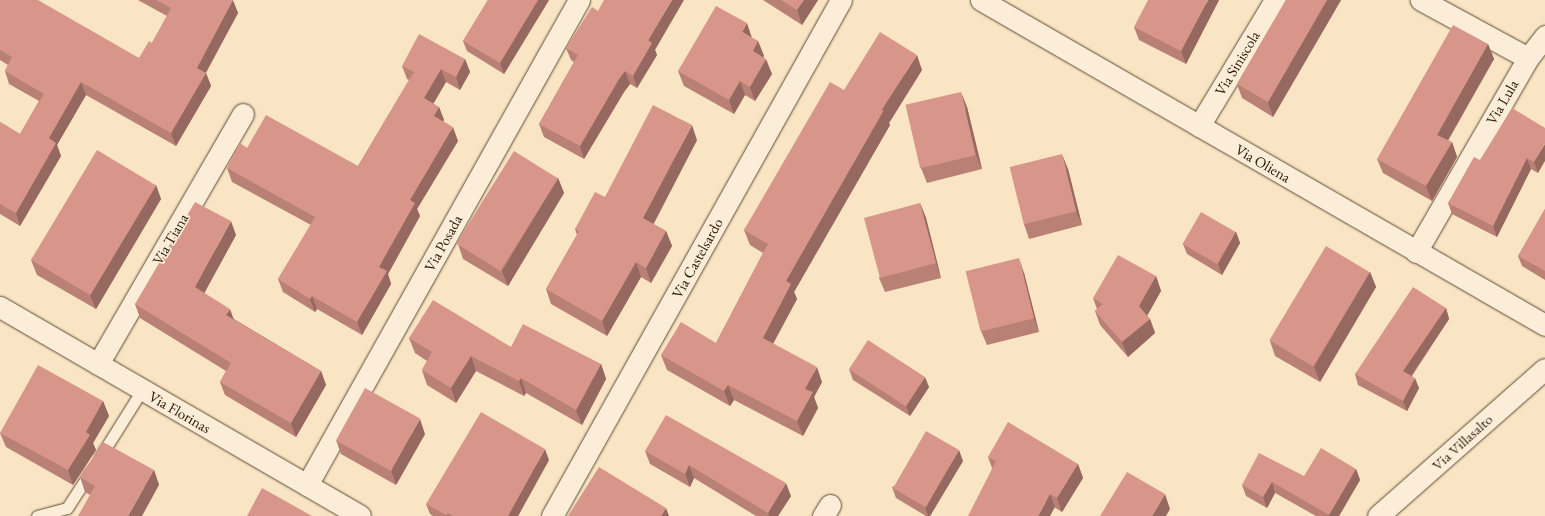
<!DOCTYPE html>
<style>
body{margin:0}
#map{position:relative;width:1545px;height:516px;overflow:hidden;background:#f9e4c3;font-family:"EB Garamond",serif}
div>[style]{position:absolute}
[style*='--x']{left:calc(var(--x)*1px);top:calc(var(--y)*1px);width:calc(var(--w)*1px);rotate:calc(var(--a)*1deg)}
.roads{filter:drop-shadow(0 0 1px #5e4a35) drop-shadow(0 0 1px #5e4a35)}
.lane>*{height:11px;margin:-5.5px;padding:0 5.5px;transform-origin:5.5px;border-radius:5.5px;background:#fbedd8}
.street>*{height:21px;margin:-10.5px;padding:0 10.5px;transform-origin:10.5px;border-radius:10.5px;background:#fbedd8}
.wall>*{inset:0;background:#b98176}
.shaded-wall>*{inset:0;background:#966960}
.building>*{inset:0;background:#d79689;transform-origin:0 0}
span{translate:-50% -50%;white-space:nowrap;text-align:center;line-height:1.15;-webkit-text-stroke:3.5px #fbedd8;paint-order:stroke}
.street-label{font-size:15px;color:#2b1606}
</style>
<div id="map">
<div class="roads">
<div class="lane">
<div style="--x:100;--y:457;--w:79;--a:-57.9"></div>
<div style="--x:37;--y:516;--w:31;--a:-15"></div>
<div style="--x:67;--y:508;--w:44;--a:-57"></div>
</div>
<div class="street">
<div style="--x:981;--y:0;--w:651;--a:29.95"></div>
<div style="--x:1528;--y:58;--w:28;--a:-52"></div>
<div style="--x:1199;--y:126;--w:147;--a:-58.9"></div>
<div style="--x:1416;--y:252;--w:224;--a:-60"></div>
<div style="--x:1528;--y:58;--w:122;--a:-151.5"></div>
<div style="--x:0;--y:307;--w:416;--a:30.1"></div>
<div style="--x:98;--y:364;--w:289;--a:-59.9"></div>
<div style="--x:307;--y:485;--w:556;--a:-60.72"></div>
<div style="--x:552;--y:516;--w:591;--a:-60.75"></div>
<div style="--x:823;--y:516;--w:13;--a:-58"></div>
<div style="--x:1378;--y:516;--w:222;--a:-41.4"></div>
</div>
</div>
<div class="wall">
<div style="clip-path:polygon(0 0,139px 58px,152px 43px,167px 16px,138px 0,232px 0,238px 13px,206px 73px,211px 86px,176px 146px,86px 95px,57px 145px,61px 156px,20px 226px,0 214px,0 122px,20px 134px,39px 101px,9px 84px,5px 71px,8px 65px,0 60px)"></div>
<div style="clip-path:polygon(488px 0,549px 0,504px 74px,467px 51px,463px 41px)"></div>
<div style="clip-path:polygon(763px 0,818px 0,802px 25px)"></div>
<div style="clip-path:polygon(1219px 0,1186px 64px,1139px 40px,1134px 27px)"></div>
<div style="clip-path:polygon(1286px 0,1341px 0,1273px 117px,1242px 98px,1237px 84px)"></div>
<div style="clip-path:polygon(752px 38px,758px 41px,764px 56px,763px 57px,772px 74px,755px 101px,745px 95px,734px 114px,684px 86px,678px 71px)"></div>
<div style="clip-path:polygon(1488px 44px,1494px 59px,1448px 141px,1452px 142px,1457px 157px,1432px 201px,1383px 173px,1377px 159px)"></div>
<div style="clip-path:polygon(566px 48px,655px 50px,657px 55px,637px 88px,630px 84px,624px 92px,584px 159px,544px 137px,539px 124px,574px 62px,571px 60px)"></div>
<div style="clip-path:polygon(465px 59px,470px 72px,460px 90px,446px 82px,433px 104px,439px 107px,444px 120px,443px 121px,458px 141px,417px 209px,420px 216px,388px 274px,391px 284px,362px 335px,317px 309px,315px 312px,283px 292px,278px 279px,311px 225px,232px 182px,227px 168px,247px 148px,358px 166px,409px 80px,407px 79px,402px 66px)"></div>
<div style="clip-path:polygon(922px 70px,889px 123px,890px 125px,794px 292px,797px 299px,773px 344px,822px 382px,814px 397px,818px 408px,803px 436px,734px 400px,730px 406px,667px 370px,661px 355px,716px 343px,763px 253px,750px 245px,744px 230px,844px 90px)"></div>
<div style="clip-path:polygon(967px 107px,982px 169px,927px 183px,921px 168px)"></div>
<div style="clip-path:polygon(1545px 128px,1538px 173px,1531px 169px,1497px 237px,1452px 214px,1448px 203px,1480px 160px)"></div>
<div style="clip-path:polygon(697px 140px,653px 224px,666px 231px,672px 246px,651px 283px,641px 277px,607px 336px,551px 304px,546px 289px,577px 235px,575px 229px,605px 197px)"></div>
<div style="clip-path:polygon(1068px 169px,1082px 225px,1029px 239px,1024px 224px)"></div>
<div style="clip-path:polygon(558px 178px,564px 193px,508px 286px,463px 259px,458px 244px)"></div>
<div style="clip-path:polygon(156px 185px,161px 199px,96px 309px,37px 275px,31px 260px)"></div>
<div style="clip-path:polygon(920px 203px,926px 218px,941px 278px,885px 292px,879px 278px)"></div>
<div style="clip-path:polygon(1545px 209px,1545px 280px,1522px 266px,1518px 256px)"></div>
<div style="clip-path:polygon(1236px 232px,1240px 243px,1222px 275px,1187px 254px,1183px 244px)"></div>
<div style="clip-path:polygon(236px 235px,204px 293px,234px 319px,321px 371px,326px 385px,296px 437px,225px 395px,220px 382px,226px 371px,140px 318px,135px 304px)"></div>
<div style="clip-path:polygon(1370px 272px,1376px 287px,1320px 382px,1275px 356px,1270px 341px)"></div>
<div style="clip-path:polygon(1024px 273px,1039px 332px,987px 345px,981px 331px)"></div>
<div style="clip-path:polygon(1156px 276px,1161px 291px,1147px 316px,1150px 319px,1155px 333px,1128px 357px,1100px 325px,1095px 311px,1097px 309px,1093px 298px)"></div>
<div style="clip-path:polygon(1446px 308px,1449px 319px,1412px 376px,1419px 388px,1407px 411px,1358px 385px,1355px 374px)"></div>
<div style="clip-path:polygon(409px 338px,511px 347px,601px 364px,606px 379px,582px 425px,526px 393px,524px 396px,476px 371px,456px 403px,427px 385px,422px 370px,427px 361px,415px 353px)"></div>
<div style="clip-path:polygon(849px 369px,929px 387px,910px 416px,853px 380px)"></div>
<div style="clip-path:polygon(103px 401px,109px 416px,93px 443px,96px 450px,73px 485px,6px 447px,0 433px)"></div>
<div style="clip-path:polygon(425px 434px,396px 485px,341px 454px,336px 440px)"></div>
<div style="clip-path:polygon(645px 451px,791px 496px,778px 516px,756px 516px,694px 478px,690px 487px,650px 464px)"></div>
<div style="clip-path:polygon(988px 457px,1078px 464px,1083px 478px,1062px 512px,992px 468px)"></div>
<div style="clip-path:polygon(549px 460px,518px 516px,433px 516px,430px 514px,426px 504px)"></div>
<div style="clip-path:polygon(963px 461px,930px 516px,926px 516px,896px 498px,892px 487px)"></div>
<div style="clip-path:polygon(1356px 469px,1360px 480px,1339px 516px,1316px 516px,1275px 493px,1267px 508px,1246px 496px,1242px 485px)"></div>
<div style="clip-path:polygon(154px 470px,159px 485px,90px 495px,85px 492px,80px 477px)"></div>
</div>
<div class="shaded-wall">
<div style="clip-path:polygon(233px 0,238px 13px,201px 81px,197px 68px)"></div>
<div style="clip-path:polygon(538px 0,549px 0,504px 74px,500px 63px)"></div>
<div style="clip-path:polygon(672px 0,684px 0,655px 50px,657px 55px,637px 88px,633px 76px,648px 40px)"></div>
<div style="clip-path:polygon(804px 0,818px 0,802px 25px,797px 10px)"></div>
<div style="clip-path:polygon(1208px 0,1219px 0,1186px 64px,1181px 51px)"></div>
<div style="clip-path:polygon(1327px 0,1341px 0,1273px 117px,1268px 102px)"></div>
<div style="clip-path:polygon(747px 23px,752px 38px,742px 32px)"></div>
<div style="clip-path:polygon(758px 41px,764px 56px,758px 66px,753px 51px)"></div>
<div style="clip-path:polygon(1488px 44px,1494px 59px,1442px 150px,1437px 135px)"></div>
<div style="clip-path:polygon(917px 55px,922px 70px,889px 123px,890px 125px,794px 292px,797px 299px,768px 353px,763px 338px,786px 281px,881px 111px)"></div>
<div style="clip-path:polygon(465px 59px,470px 72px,460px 90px,456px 77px)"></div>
<div style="clip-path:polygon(766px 59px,772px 74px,755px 101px,750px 87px)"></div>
<div style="clip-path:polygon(441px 69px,446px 82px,429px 111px,424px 98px)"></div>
<div style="clip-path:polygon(625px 71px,630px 84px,624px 92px,584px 159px,580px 146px,619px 79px)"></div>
<div style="clip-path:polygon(206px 73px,211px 86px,176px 146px,171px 133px)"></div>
<div style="clip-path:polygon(740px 81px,745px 95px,734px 114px,729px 100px)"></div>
<div style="clip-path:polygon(81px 82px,86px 95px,57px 145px,61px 156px,20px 226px,16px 213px,49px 138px)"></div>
<div style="clip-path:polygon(961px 92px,967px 107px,982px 169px,976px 155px)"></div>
<div style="clip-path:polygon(439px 107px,444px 120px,439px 129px,434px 116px)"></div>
<div style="clip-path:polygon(692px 125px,697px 140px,649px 233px,643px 218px)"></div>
<div style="clip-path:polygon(453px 127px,458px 141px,417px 209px,420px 216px,388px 274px,391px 284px,362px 335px,357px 322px,379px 267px,410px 200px)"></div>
<div style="clip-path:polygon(1452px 142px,1457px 157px,1432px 201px,1426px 186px)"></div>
<div style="clip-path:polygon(1545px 144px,1545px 161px,1538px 173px,1534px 162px)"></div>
<div style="clip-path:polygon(1062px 154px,1068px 169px,1082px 225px,1076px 211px)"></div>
<div style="clip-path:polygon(1527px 158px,1531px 169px,1497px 237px,1493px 226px)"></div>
<div style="clip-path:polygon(558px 178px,564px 193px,508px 286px,502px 271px)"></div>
<div style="clip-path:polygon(156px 185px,161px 199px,96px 309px,90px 295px)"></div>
<div style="clip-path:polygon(920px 203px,926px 218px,941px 278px,936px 263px)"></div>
<div style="clip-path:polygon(231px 221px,236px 235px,200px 301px,195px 287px)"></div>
<div style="clip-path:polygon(666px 231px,672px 246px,651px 283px,646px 268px)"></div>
<div style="clip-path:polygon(1236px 232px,1240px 243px,1222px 275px,1218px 264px)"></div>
<div style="clip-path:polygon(1019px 258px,1024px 273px,1039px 332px,1034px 318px)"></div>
<div style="clip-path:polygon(636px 262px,641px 277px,607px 336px,602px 321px)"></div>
<div style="clip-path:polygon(1370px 272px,1376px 287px,1320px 382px,1314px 367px)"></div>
<div style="clip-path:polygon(1156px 276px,1161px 291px,1144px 321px,1139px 306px)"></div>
<div style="clip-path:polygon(312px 296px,317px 309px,315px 312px,310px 299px)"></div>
<div style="clip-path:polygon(1446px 308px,1449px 319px,1407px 382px,1403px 371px)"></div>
<div style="clip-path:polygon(230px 309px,235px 323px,226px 315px)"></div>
<div style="clip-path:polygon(1150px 319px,1155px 333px,1128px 357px,1122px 342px)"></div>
<div style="clip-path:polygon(471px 356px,476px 371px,456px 403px,451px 388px)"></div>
<div style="clip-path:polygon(601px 364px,606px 379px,582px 425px,576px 410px)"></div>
<div style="clip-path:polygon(817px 367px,822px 382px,814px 397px,818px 408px,803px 436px,797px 421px,805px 389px)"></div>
<div style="clip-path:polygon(321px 371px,326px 385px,296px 437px,291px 423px)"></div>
<div style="clip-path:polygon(925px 377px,929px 387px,910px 416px,906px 406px)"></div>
<div style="clip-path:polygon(521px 378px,526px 393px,524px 396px,519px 381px)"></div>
<div style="clip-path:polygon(1415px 378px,1419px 388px,1407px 411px,1403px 401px)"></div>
<div style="clip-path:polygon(728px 385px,734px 400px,730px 406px,724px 391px)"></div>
<div style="clip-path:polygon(103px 401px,109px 416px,93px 443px,96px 450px,73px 485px,68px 470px,86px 432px)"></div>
<div style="clip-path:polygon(420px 419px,425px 434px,396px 485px,391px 470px)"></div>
<div style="clip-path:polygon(545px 449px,549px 460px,518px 516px,508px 516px)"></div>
<div style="clip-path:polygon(959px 450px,963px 461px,930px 516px,928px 516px,925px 507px)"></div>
<div style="clip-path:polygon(1078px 464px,1083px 478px,1062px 512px,1057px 498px)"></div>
<div style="clip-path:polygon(689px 465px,694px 478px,690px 487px,685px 474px)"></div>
<div style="clip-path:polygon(1356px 469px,1360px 480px,1339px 516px,1329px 516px,1329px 515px)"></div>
<div style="clip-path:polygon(154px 470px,159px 485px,142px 516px,128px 516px)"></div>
<div style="clip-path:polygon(1272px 482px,1275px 493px,1267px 508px,1263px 497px)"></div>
<div style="clip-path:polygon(786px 483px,791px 496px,778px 516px,769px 516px,768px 513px)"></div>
<div style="clip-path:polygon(1050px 494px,1055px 507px,1050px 516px,1038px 516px)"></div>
<div style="clip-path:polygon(1165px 494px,1170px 509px,1166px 516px,1152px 516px)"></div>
<div style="clip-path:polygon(666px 508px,669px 516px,661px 516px)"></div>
</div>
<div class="building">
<div style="clip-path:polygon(0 0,38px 0,139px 58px,149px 41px,152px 43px,171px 8px,156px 0,233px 0,197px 68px,206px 73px,171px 133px,81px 82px,49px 138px,56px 143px,16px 213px,0 204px,0 122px,20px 134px,44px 94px,5px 71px,12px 57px,0 50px)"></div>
<div style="clip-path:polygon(488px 0,538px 0,500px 63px,463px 41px)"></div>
<div style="clip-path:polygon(604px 0,672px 0,648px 40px,652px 43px,633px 76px,625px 71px,619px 79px,580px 146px,539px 124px,578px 55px,566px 48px,592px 7px,598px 11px)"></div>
<div style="clip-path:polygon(781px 0,804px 0,797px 10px)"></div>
<div style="clip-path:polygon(1148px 0,1208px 0,1181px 51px,1134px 27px)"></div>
<div style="clip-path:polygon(1286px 0,1327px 0,1268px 102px,1237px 84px)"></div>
<div style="clip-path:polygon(716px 6px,747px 23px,742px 32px,758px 41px,753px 51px,766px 59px,750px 87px,740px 81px,729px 100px,678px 71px)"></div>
<div style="clip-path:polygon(1453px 25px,1488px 44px,1437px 135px,1452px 142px,1426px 186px,1377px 159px)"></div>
<div style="clip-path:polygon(880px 32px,917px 55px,881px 111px,884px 110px,786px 281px,791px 284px,763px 338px,817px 367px,805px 389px,813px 392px,797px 421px,728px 385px,724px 391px,661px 355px,681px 322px,716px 343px,768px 244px,744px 230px,830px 82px,844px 90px)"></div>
<div style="clip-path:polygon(419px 34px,465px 59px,456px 77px,441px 69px,424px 98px,439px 107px,434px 116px,453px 127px,410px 200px,415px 203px,379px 267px,387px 271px,357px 322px,312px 296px,310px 299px,278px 279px,315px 217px,227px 168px,240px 143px,247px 148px,266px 115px,358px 166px,414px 72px,402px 66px)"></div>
<div style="left:961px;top:92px;width:65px;height:57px;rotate:77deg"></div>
<div style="clip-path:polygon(653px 105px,692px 125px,643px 218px,666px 231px,646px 268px,636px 262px,602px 321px,546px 289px,579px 231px,575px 229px,595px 192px,605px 197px)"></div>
<div style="clip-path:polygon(1512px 108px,1545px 128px,1545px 144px,1534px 162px,1527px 158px,1493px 226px,1448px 203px,1474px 157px,1480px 160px)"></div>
<div style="left:97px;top:150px;width:69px;height:128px;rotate:31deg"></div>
<div style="left:514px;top:151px;width:52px;height:109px;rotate:32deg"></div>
<div style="left:1062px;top:154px;width:59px;height:54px;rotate:76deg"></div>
<div style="clip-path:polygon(195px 202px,231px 221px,195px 287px,230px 309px,226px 315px,321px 371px,291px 423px,220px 382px,231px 363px,135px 304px)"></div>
<div style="left:920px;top:203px;width:62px;height:58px;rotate:75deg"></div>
<div style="clip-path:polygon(1545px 209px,1545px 271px,1518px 256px)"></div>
<div style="left:1201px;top:212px;width:40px;height:37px;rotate:30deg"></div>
<div style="left:1326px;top:246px;width:51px;height:110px;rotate:31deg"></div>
<div style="clip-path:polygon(1118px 255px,1156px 276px,1139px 306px,1150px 319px,1122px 342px,1095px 311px,1103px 304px,1093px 298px)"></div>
<div style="left:1019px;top:258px;width:62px;height:55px;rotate:76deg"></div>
<div style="clip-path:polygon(1413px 287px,1446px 308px,1403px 371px,1415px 378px,1403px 401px,1355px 374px)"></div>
<div style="clip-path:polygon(433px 300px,511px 347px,523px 324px,601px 364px,576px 410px,521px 378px,519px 381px,471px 356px,451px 388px,422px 370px,432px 352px,409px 338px)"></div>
<div style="left:868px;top:340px;width:68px;height:35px;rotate:33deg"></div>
<div style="clip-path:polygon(38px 365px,103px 401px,86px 432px,90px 435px,68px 470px,0 433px)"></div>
<div style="left:365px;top:388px;width:63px;height:60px;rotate:29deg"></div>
<div style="clip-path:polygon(481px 412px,545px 449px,508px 516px,453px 516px,448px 513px,446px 515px,426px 504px)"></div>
<div style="clip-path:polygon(666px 415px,786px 483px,768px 513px,689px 465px,685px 474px,645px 451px)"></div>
<div style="clip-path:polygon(1008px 422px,1078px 464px,1057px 498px,1050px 494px,1038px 516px,968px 516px,996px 461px,988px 457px)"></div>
<div style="left:926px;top:431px;width:38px;height:66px;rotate:30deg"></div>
<div style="clip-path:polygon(103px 442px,154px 470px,128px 516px,78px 516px,95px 486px,80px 477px)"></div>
<div style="clip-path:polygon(1321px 448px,1356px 469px,1329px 515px,1272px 482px,1263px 497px,1242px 485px,1259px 453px,1304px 476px)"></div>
<div style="clip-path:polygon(599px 467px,666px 508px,661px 516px,568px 516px)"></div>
<div style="clip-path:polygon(1127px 472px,1165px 494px,1152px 516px,1100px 516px)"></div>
<div style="clip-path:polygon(262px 488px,312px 516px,247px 516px)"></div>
</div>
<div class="street-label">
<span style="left:1237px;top:63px;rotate:-59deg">Via Siniscola</span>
<span style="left:1502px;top:102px;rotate:-60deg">Via Lula</span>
<span style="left:1263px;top:163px;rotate:30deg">Via Oliena</span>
<span style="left:170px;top:239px;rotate:-60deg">Via Tiana</span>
<span style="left:443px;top:243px;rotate:-61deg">Via Posada</span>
<span style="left:697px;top:258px;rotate:-61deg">Via Castelsardo</span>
<span style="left:180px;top:412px;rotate:30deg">Via Florinas</span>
<span style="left:1462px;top:442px;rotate:-42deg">Via Villasalto</span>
</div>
</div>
